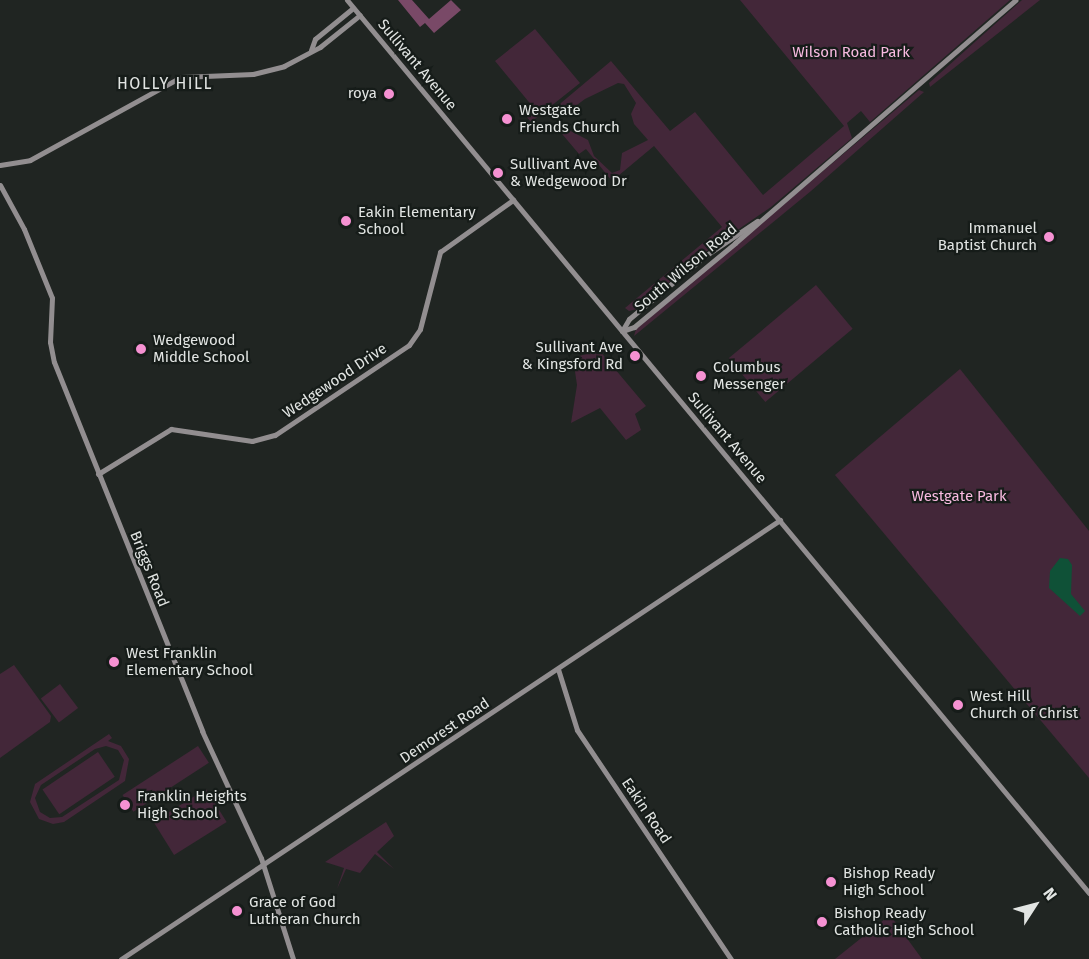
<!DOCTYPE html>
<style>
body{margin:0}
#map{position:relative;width:1089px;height:959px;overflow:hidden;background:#202522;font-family:"Fira Sans",sans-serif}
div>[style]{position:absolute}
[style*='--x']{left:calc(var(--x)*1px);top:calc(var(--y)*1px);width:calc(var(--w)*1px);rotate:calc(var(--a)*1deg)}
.green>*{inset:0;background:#432739;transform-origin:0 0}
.forest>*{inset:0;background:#794967}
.water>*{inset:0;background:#0f5137}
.secondary>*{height:5px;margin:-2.5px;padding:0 2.5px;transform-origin:2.5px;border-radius:2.5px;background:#928e90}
.dots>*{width:16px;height:16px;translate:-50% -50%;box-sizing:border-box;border:3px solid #161c19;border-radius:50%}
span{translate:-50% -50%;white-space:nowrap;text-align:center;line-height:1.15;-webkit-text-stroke:4.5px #161c19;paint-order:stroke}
.park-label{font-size:15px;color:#f8bae0}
.street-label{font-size:15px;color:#e2e5e3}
.poi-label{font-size:15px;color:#e2e5e3}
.right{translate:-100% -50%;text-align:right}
.left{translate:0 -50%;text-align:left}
.neighbourhood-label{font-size:16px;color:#e2e5e3;letter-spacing:1.5px}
.north{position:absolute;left:1005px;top:875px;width:60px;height:60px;-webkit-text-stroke:4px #161c19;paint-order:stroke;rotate:54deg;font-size:16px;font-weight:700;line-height:24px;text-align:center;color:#e2e5e3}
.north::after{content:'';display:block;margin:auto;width:21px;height:27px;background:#e2e5e3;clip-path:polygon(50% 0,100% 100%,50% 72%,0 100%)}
</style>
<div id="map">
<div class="green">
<div style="clip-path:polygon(740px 0,1010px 0,870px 122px,861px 111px,847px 123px,852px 138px,771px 207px,704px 253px,637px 309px,629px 311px,625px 308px,722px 227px,654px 146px,612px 181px,586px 149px,579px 154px,557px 128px,559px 125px,588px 140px,594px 156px,612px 173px,620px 170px,622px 153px,648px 140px,634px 124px,631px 114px,636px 103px,624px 84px,618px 83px,585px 99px,562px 116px,549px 113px,611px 61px,670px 131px,695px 112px,763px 195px,844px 126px)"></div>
<div style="clip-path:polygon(1022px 0,1040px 0,930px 87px,929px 83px)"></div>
<div style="clip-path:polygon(535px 29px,580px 83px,531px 122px,525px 115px,533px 107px,495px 61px)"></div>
<div style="clip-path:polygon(919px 90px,924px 92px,811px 191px,634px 336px,636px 329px)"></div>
<div style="left:816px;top:285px;width:57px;height:114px;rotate:50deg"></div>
<div style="clip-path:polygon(599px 350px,646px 406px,635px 414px,641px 430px,626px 440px,600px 408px,571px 423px,577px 385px,573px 358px)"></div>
<div style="clip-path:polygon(960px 369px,1089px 531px,1089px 778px,835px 475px)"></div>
<div style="clip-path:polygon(14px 665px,51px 716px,50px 722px,0 758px,0 674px)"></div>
<div style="left:60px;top:684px;width:30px;height:24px;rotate:53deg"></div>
<div style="clip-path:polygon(evenodd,109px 734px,112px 738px,108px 741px,121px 746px,129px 759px,125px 781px,64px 822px,53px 824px,39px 819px,30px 802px,35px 784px,109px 734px,106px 746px,118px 750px,124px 760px,119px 780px,62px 817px,50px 818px,40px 812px,35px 798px,41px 785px,95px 749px,106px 746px)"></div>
<div style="left:198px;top:746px;width:20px;height:90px;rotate:57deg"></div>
<div style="left:98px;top:752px;width:30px;height:67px;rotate:56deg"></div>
<div style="left:206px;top:789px;width:39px;height:62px;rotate:58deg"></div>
<div style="clip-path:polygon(386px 822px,394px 836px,377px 852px,394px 869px,375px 854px,360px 873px,346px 869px,337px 889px,344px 868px,325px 862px)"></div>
<div style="clip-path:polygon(890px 915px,922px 959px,835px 959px)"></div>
</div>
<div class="forest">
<div style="clip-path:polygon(398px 0,412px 0,429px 19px,451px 0,461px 10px,434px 33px,425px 23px,420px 27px)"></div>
</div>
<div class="water">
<div style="clip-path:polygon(1060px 558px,1068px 559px,1072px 565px,1071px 594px,1085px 611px,1080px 616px,1049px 588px,1050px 571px)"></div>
</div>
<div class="secondary">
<div style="--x:347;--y:0;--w:1161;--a:50.28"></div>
<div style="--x:311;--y:50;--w:12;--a:-70"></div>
<div style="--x:315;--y:39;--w:49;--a:-39.2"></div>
<div style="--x:0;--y:165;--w:30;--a:-9"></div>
<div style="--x:30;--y:160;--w:172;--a:-28.8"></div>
<div style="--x:181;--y:77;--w:72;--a:-2.4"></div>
<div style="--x:253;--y:74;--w:32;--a:-14"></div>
<div style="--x:284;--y:66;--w:41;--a:-27.8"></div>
<div style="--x:320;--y:47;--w:51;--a:-38.7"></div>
<div style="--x:0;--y:185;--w:50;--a:61.4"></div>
<div style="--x:24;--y:229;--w:74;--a:67.9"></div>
<div style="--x:52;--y:298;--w:44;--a:92.6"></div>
<div style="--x:50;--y:342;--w:20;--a:79"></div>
<div style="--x:54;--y:362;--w:398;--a:68.1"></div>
<div style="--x:202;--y:731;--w:140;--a:65.1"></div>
<div style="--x:261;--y:858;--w:106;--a:72.4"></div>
<div style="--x:622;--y:331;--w:13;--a:-18"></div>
<div style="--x:634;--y:327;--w:131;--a:-39.7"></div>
<div style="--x:735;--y:243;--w:371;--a:-40.9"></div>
<div style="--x:622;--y:331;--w:14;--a:-60"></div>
<div style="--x:629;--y:319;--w:99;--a:-39.7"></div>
<div style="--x:705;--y:256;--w:63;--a:-33.9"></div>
<div style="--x:98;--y:474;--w:86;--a:-31.7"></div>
<div style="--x:171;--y:429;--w:82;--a:8.4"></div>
<div style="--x:252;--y:441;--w:24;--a:-15"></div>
<div style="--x:275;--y:435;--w:161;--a:-33.9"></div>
<div style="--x:409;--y:345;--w:19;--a:-55"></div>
<div style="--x:420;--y:329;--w:80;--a:-75.4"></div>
<div style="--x:440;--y:252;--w:90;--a:-35.5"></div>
<div style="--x:558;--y:669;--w:64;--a:72.7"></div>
<div style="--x:577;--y:730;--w:276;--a:56.1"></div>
<div style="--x:121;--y:959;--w:792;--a:-33.67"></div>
</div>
<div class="dots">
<div style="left:389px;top:94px;background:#f591d2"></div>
<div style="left:507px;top:119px;background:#f591d2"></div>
<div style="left:498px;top:173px;background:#f591d2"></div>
<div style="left:346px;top:221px;background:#f591d2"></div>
<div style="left:1049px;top:237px;background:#f591d2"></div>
<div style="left:141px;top:349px;background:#f591d2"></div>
<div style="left:635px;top:356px;background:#f591d2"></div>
<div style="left:701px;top:376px;background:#f591d2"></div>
<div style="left:114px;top:662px;background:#f591d2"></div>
<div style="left:958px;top:705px;background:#f591d2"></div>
<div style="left:125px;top:805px;background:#f591d2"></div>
<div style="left:831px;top:882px;background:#f591d2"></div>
<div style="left:237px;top:911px;background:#f591d2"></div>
<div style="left:822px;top:922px;background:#f591d2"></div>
</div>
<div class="park-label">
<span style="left:851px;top:53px">Wilson Road Park</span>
<span style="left:959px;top:497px">Westgate Park</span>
</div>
<div class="street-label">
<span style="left:417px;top:65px;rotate:50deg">Sullivant Avenue</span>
<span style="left:686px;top:268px;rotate:-40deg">South Wilson Road</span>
<span style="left:335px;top:381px;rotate:-34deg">Wedgewood Drive</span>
<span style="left:727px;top:438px;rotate:50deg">Sullivant Avenue</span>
<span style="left:149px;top:569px;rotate:68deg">Briggs Road</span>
<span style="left:445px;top:731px;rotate:-34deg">Demorest Road</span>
<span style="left:646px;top:811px;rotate:56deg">Eakin Road</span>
</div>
<div class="poi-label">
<span class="right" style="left:377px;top:94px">roya</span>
<span class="left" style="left:519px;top:119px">Westgate<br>Friends Church</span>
<span class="left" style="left:510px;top:173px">Sullivant Ave<br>&amp; Wedgewood Dr</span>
<span class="left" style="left:358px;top:221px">Eakin Elementary<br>School</span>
<span class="right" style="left:1037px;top:237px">Immanuel<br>Baptist Church</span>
<span class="left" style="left:153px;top:349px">Wedgewood<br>Middle School</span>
<span class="right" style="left:623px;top:356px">Sullivant Ave<br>&amp; Kingsford Rd</span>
<span class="left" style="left:713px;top:376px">Columbus<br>Messenger</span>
<span class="left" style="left:126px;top:662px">West Franklin<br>Elementary School</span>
<span class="left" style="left:970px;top:705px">West Hill<br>Church of Christ</span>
<span class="left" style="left:137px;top:805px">Franklin Heights<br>High School</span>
<span class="left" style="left:843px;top:882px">Bishop Ready<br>High School</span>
<span class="left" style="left:249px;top:911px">Grace of God<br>Lutheran Church</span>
<span class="left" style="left:834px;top:922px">Bishop Ready<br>Catholic High School</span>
</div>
<div class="neighbourhood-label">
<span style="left:165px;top:84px">HOLLY HILL</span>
</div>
<div class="north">N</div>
</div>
